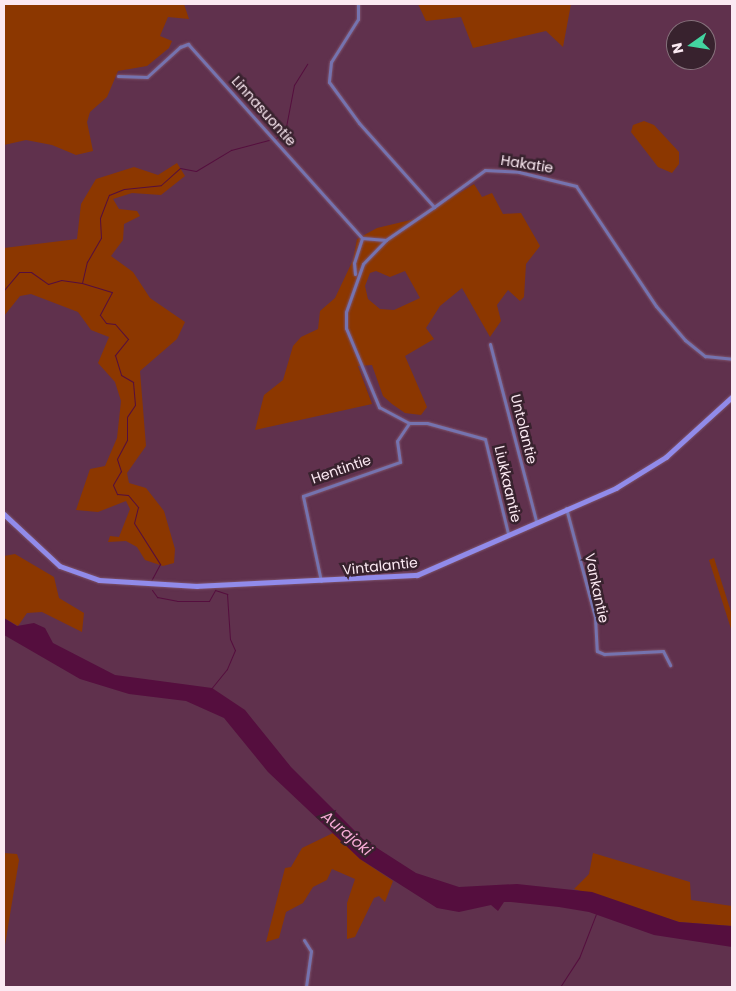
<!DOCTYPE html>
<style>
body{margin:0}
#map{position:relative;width:736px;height:991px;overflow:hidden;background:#60314d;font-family:Poppins,sans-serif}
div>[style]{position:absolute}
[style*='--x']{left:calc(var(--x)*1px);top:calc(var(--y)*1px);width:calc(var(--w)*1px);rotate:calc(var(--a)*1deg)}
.green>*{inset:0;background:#8c3700}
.water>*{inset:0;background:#550e3e}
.stream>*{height:1px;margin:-0.5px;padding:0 0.5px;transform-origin:0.5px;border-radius:0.5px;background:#550e3e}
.roads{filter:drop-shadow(0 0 1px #7c526b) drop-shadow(0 0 1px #7c526b)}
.street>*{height:3px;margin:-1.5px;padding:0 1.5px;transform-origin:1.5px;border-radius:1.5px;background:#7573af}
.secondary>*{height:4.5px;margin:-2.25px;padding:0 2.25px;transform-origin:2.25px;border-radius:2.25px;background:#918bea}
span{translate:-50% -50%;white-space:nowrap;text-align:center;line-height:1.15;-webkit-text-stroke:5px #38222e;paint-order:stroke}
.street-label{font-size:14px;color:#fbe9f2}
.water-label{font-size:15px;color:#f8acd7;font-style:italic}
.frame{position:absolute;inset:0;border:5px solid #fbe9f2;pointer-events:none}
.north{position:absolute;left:666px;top:20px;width:50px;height:50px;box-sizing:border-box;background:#38222e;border:1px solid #86727c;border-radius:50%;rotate:257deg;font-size:14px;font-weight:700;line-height:20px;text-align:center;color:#fbe9f2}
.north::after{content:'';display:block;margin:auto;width:18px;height:22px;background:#43d4a0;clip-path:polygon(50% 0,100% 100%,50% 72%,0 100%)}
</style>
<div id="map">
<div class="green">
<div style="clip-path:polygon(4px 4px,184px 4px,189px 19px,168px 17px,160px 36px,172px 41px,169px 48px,147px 66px,118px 71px,107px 97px,90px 112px,87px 122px,93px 151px,76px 155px,52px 145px,26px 140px,4px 145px)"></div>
<div style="clip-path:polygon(418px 4px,571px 4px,563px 47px,546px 31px,473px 48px,461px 17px,426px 21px)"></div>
<div style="clip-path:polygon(644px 121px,654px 125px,679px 152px,679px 164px,672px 173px,658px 167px,631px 132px,633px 125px)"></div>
<div style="clip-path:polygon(177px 163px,185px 176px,161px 195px,132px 193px,113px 199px,119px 209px,137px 211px,140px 216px,124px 224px,123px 240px,111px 256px,133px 272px,150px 298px,185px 322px,177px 339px,140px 371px,146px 446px,127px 473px,129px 483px,146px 488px,164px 511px,175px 549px,174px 563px,163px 566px,145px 560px,137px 547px,126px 541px,108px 542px,110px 536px,119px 537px,130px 509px,126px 501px,98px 512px,76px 510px,90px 469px,105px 466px,117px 438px,121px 401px,115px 382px,98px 363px,109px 337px,91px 330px,78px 312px,31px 294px,20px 296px,4px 316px,4px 248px,77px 239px,81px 204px,96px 179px,134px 167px,158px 175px)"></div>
<div style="clip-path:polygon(evenodd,474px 184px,482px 197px,492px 193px,503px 214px,521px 213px,540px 246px,526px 264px,524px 297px,520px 301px,508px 290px,497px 305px,501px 321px,490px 337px,462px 288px,440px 306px,426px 328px,434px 339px,405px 356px,427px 407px,421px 415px,405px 413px,392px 404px,383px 396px,372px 365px,358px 366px,372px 404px,255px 430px,264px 395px,283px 380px,293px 346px,301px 337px,318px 329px,320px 311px,335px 298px,353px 260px,357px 239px,377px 228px,419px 218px,474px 184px,376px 271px,390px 277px,405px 271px,420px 298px,394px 310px,380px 309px,368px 299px,365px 286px,370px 273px,376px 271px)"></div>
<div style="clip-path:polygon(15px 554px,54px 577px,59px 598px,84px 613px,82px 632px,42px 612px,27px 613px,18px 626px,4px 618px,4px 556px)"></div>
<div style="clip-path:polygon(714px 558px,732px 615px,732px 632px,709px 560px)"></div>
<div style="clip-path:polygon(333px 833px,360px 859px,393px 881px,385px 902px,379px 896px,374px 898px,355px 937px,347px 939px,347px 903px,355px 879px,332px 869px,327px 880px,313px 887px,303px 903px,286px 912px,279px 938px,266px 942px,285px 868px,291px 867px,302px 848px)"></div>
<div style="clip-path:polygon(4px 853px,17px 854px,19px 860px,4px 951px)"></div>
<div style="clip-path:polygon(593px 853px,690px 882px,691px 900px,732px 906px,732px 926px,679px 922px,574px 889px,589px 874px)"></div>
</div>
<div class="water">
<div style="clip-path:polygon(4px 618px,17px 626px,34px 623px,45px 628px,53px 643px,115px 675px,212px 688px,245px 710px,291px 767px,363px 839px,416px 873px,459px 887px,517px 884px,592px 892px,679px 922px,732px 926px,732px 947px,654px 935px,589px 912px,559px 907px,511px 902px,504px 902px,498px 911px,491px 905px,459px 912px,437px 908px,360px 859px,268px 772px,224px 718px,186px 701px,129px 694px,80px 679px,4px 635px)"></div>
</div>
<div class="stream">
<div style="--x:276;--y:138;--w:11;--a:-34"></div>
<div style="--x:285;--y:132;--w:48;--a:-79.2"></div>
<div style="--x:294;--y:85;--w:25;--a:-58"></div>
<div style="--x:82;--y:283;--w:22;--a:-77"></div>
<div style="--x:87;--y:262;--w:28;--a:-60"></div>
<div style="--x:101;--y:238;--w:20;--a:-93"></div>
<div style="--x:100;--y:218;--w:25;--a:-69"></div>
<div style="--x:109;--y:195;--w:16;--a:-22"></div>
<div style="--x:124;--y:189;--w:37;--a:-6"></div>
<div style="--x:161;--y:185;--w:25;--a:-42"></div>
<div style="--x:180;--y:168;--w:16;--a:11"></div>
<div style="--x:196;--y:171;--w:41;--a:-31"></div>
<div style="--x:231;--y:150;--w:39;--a:-15"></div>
<div style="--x:4;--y:290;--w:23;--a:-50"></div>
<div style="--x:19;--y:272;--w:12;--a:0"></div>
<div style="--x:31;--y:272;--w:21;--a:35"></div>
<div style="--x:48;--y:284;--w:14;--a:-17"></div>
<div style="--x:61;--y:280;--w:21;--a:8"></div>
<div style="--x:82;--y:283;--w:31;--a:17"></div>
<div style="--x:112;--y:292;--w:26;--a:118"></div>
<div style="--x:100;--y:315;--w:10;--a:53"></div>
<div style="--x:106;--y:323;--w:9;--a:6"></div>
<div style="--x:115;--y:324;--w:20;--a:49"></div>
<div style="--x:128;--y:339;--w:21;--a:129"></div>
<div style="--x:115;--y:355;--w:21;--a:73"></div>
<div style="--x:121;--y:375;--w:14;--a:30"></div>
<div style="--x:133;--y:382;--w:23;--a:85"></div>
<div style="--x:135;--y:405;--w:14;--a:124"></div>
<div style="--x:127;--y:417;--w:23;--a:90"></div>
<div style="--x:127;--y:440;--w:21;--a:118"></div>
<div style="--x:117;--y:459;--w:13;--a:72"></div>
<div style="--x:121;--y:471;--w:16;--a:120"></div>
<div style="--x:113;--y:485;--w:10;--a:66"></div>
<div style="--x:117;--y:494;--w:11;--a:5"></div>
<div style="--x:128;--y:495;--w:16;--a:50"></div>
<div style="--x:138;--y:507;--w:16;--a:104"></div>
<div style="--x:134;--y:523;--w:49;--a:57.6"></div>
<div style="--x:160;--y:564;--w:19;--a:118"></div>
<div style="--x:152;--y:590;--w:9;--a:54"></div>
<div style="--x:157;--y:597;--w:20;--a:11"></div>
<div style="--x:177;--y:601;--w:32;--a:0"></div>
<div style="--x:209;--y:601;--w:13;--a:-61"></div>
<div style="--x:215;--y:590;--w:13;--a:18"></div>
<div style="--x:227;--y:594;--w:45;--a:86.2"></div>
<div style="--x:230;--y:639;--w:12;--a:66"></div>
<div style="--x:235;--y:650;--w:21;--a:113"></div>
<div style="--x:227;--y:669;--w:26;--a:129"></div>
<div style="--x:560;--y:987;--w:35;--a:-57"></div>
<div style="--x:579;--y:958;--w:47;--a:-68.9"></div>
</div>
<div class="roads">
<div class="street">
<div style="--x:358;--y:4;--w:15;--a:90"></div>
<div style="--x:358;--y:19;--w:51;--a:122.1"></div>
<div style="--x:331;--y:62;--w:20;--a:96"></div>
<div style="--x:329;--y:82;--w:51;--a:53.8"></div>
<div style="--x:359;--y:123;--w:113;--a:48.2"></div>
<div style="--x:434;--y:207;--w:63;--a:-36"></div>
<div style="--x:485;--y:170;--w:34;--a:3"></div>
<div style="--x:519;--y:172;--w:59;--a:13.8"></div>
<div style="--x:576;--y:186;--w:144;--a:56.3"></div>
<div style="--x:656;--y:306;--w:45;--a:49.5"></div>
<div style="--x:685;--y:340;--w:26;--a:39"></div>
<div style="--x:705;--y:356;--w:27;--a:6"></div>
<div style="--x:118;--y:76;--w:29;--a:2"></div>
<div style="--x:147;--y:77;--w:45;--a:-42.3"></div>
<div style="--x:180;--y:47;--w:9;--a:-21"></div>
<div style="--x:188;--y:44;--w:261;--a:48.1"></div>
<div style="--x:362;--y:238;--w:24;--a:5"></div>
<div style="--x:434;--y:207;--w:58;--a:145.5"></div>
<div style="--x:386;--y:240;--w:33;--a:134"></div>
<div style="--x:363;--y:264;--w:51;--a:109.5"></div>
<div style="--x:346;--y:312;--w:16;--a:90"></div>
<div style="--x:346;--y:328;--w:86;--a:67.3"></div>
<div style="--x:379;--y:407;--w:34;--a:28"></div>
<div style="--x:409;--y:423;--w:18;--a:0"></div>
<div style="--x:427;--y:423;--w:60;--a:15.4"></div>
<div style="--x:485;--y:439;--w:97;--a:76.3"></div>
<div style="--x:355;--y:274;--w:11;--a:-95"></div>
<div style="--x:354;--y:263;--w:26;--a:-72"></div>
<div style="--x:490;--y:344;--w:182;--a:75.4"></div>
<div style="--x:566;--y:508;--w:113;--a:75.1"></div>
<div style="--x:595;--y:617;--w:34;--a:87"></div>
<div style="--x:597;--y:651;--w:8;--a:23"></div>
<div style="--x:604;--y:654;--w:59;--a:-2.9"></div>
<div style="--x:663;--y:651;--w:16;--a:63"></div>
<div style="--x:321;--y:581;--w:87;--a:-102"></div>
<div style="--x:303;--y:496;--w:103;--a:-19.3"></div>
<div style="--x:400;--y:462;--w:21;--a:-98"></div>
<div style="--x:397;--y:441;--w:22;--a:-56"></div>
<div style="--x:304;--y:940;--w:13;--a:58"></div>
<div style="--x:311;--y:951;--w:36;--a:98"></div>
</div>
<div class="secondary">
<div style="--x:4;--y:514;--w:76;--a:42.9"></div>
<div style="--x:60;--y:566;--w:41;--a:19.7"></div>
<div style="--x:99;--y:580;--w:98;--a:3.5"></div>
<div style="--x:197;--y:586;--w:220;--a:-2.9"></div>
<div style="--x:417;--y:575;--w:217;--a:-23.6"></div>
<div style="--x:616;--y:488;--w:59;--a:-31.8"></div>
<div style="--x:666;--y:457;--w:89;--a:-42.3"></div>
</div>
</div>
<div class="street-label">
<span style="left:264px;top:111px;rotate:48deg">Linnasuontie</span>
<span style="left:527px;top:164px;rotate:9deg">Hakatie</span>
<span style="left:524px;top:429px;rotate:76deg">Untolantie</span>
<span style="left:341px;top:469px;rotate:-19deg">Hentintie</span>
<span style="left:508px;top:484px;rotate:77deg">Liukkaantie</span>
<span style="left:380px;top:566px;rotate:-6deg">Vintalantie</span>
<span style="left:597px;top:588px;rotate:78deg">Vankantie</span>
</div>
<div class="water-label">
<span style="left:347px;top:833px;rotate:40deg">Aurajoki</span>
</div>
<div class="frame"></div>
<div class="north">N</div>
</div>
